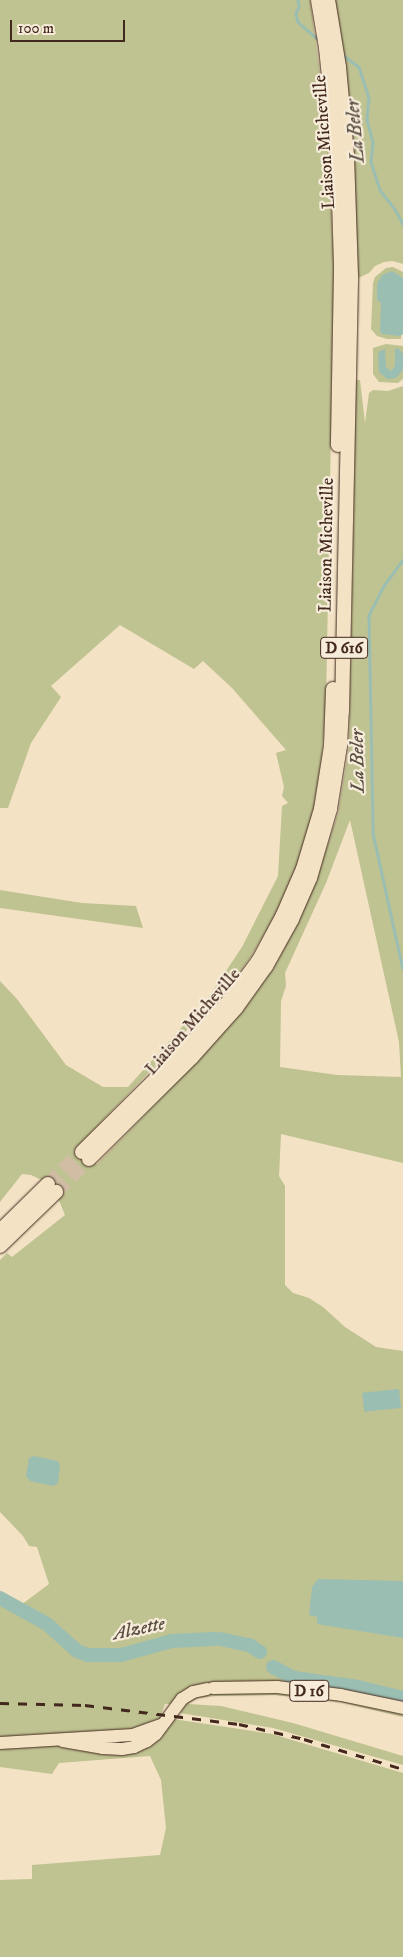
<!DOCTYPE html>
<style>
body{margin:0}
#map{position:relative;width:403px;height:1957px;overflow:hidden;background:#f3e2c4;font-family:"IM FELL DW Pica",serif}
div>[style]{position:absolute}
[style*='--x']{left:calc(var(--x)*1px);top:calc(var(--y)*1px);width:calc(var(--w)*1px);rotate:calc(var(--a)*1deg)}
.green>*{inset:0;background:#bfc291}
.water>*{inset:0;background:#9bbeb2;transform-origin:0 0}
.stream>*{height:2.5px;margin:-1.25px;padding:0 1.25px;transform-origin:1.25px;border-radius:1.25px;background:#9bbeb2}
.river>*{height:14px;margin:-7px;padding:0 7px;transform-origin:7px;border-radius:7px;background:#9bbeb2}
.highway-tunnel>*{height:14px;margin-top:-7px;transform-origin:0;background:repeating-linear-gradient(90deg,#d0bda3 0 14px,transparent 0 21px)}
.roads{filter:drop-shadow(0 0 1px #43281e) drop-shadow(0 0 1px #43281e)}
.major>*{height:12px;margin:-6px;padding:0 6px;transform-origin:6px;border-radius:6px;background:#f3e2c4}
.highway>*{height:14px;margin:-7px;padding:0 7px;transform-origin:7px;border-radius:7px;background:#f3e2c4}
.rail>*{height:2.5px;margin-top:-1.25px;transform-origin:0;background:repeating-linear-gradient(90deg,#43281e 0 9px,transparent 0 18px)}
span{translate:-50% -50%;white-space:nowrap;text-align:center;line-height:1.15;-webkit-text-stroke:4.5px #f7ecd9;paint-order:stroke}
.shield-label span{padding:1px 4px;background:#f7ecd9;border:1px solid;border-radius:4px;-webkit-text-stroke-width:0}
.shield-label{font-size:16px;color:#43281e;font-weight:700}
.street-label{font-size:18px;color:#43281e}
.water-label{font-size:19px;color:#594e43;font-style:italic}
.scale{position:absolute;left:10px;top:20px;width:115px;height:22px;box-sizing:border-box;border:2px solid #43281e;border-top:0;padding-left:6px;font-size:15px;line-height:18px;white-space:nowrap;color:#43281e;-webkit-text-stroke:4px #f7ecd9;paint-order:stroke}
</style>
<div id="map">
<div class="green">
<div style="clip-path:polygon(evenodd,0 0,310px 0,327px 126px,334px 267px,326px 703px,322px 756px,314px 808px,296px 868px,277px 912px,252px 955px,222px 996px,193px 1022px,178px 1042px,77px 1147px,84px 1156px,97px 1164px,197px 1062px,242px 1012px,273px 969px,298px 922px,316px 881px,338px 813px,349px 747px,356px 380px,360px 380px,365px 423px,369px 393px,373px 390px,388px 391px,403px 386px,403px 1163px,281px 1134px,279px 1176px,285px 1186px,285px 1285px,293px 1293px,309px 1298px,323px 1307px,345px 1327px,376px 1347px,403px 1351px,403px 1717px,340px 1702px,275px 1695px,215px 1696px,198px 1698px,188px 1704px,221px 1706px,293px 1723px,403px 1756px,403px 1765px,273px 1728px,180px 1713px,186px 1704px,165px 1704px,160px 1717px,272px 1734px,403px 1773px,403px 1957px,0 1957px,0 1880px,32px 1879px,32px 1865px,160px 1855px,166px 1828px,161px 1780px,150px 1756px,59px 1763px,52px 1774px,0 1767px,0 1598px,17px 1608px,49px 1584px,37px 1547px,29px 1546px,23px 1536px,0 1512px,0 1260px,7px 1253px,12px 1257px,65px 1215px,56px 1193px,46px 1182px,31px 1175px,22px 1174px,0 1202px,0 981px,17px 999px,66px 1065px,103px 1087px,128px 1087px,208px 998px,242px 947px,278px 876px,282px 806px,288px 803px,282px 796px,284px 787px,276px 753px,286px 750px,232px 688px,203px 661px,194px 669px,120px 625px,51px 686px,61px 697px,31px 743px,8px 808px,0 808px,0 0,350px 820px,399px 1042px,401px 1077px,337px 1075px,280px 1067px,281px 1001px,286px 986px,285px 973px,326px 883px,350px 820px)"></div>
<div style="clip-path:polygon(335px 0,403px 0,403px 264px,393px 261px,384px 262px,375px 266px,369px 273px,358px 278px,352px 124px)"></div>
<div style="clip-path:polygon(393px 267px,403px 272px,401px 339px,387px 339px,377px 336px,371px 329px,373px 283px,375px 277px,386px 268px)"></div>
<div style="clip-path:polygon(386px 344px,403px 346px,403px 379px,398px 383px,379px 382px,373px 374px,373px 348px)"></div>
<div style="clip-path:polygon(0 890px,82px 903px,136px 906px,143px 928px,0 908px)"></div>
</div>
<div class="water">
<div style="clip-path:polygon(392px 271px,403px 278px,403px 334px,400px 336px,382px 334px,380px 331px,381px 303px,377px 300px,377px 284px,382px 275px)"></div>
<div style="clip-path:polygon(398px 348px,403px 354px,403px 370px,396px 378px,387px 379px,379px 372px,378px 355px,380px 351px,385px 349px,386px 367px,391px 371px,395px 366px,395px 349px)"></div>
<div style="left:399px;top:1389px;width:19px;height:37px;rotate:84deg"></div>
<div style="clip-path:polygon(34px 1456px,58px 1461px,60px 1466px,58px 1483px,53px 1486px,30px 1481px,26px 1476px,29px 1458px)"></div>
<div style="clip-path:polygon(318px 1579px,403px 1581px,403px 1638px,317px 1624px,317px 1617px,309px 1615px,312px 1587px)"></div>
</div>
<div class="stream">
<div style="--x:298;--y:0;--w:7;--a:82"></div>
<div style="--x:299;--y:7;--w:7;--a:117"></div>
<div style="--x:296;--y:13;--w:9;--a:77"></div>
<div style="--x:298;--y:22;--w:30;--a:41"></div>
<div style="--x:343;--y:55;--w:20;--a:37"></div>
<div style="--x:359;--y:67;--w:32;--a:72"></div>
<div style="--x:369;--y:97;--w:23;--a:95"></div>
<div style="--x:367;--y:120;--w:24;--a:75"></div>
<div style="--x:373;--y:143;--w:19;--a:96"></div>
<div style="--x:371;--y:162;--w:29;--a:72"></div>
<div style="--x:380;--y:190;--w:24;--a:52"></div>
<div style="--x:395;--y:209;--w:17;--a:62"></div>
<div style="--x:403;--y:560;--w:32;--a:126"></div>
<div style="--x:384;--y:586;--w:34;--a:117"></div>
<div style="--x:369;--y:616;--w:217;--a:88.9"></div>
<div style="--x:373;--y:833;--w:139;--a:77.6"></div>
</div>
<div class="river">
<div style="--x:0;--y:1598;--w:54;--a:29"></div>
<div style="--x:47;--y:1624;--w:40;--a:42"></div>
<div style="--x:77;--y:1651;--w:12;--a:20"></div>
<div style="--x:88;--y:1655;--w:33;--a:0"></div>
<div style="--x:121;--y:1655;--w:53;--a:-15.4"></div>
<div style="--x:172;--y:1641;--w:42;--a:-2.7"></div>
<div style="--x:220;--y:1639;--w:30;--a:12"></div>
<div style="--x:249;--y:1645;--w:13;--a:32"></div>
<div style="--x:273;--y:1667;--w:24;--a:28"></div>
<div style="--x:294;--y:1678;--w:65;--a:8"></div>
<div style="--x:358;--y:1687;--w:46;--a:13.7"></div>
</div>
<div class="highway-tunnel">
<div style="--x:48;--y:1184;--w:47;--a:-43.3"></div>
<div style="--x:56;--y:1192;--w:47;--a:-45"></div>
</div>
<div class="roads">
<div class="major">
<div style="--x:213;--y:1688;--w:64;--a:-0.9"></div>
<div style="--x:277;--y:1687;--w:64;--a:7.1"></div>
<div style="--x:341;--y:1695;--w:63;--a:11.8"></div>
<div style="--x:63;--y:1741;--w:41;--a:9.9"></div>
<div style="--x:103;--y:1748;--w:19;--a:3"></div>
<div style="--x:122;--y:1749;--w:12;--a:-9"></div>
<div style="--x:134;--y:1747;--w:14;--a:-25"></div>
<div style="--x:147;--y:1741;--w:11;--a:-38"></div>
<div style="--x:156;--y:1734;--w:44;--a:-53.4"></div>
<div style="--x:182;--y:1699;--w:13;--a:-32"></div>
<div style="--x:193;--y:1692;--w:14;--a:-12"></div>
<div style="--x:0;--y:1743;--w:133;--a:-3.4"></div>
<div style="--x:133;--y:1735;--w:29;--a:-20"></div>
</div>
<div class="highway">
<div style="--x:318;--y:0;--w:49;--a:80.5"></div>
<div style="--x:326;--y:48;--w:118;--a:84.1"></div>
<div style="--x:338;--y:165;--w:104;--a:88.3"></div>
<div style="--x:341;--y:269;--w:176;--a:91"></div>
<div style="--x:82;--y:1152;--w:145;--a:-44.7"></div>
<div style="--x:185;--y:1050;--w:64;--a:-48.1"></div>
<div style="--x:228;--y:1002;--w:52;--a:-53.6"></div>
<div style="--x:259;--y:960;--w:51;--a:-61.9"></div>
<div style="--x:283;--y:915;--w:50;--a:-66.5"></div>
<div style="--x:303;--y:869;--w:63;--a:-73.3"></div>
<div style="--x:321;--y:809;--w:64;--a:-81"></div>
<div style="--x:331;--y:746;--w:57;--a:-88"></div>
<div style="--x:89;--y:1159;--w:145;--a:-44.7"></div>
<div style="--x:192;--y:1057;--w:66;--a:-48.1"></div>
<div style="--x:236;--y:1008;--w:52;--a:-54.5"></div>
<div style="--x:266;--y:966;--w:54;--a:-61"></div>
<div style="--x:292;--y:919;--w:45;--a:-66.3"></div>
<div style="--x:310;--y:878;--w:72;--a:-73.8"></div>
<div style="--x:330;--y:809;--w:64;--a:-81"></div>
<div style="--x:340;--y:746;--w:35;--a:-87"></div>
<div style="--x:342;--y:711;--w:435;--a:-88.8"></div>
<div style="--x:351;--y:276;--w:121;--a:-91.9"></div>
<div style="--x:347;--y:155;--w:88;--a:-95.2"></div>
<div style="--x:339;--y:67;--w:68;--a:-99.3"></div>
<div style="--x:0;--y:1231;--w:67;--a:-44.4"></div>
<div style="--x:0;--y:1246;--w:78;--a:-44"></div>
</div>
</div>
<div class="rail">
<div style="--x:0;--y:1703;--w:85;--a:1.3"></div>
<div style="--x:85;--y:1705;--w:155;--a:7"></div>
<div style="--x:239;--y:1724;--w:67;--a:13"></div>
<div style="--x:304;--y:1739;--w:103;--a:16.9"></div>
</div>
<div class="shield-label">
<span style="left:344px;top:648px">D 616</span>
<span style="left:309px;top:1691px">D 16</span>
</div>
<div class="street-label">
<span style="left:325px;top:142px;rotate:-94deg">Liaison Micheville</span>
<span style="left:327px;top:545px;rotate:-89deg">Liaison Micheville</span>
<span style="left:193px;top:1022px;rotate:-49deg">Liaison Micheville</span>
</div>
<div class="water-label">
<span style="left:356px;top:131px;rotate:-95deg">La Beler</span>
<span style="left:358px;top:761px;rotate:-91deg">La Beler</span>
<span style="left:139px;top:1629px;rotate:-12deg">Alzette</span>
</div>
<div class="scale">100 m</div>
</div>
